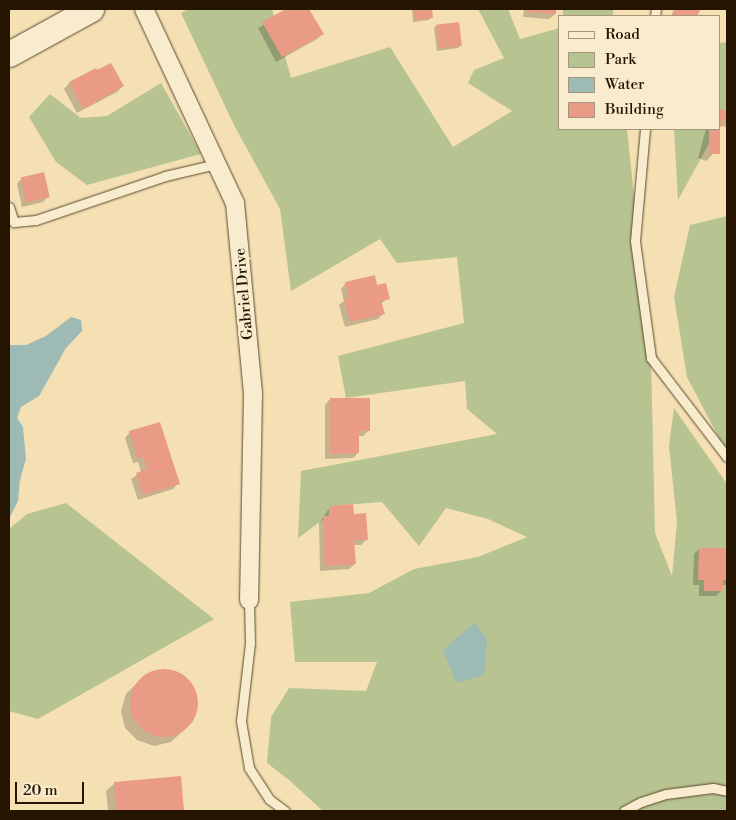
<!DOCTYPE html>
<style>
body{margin:0}
#map{position:relative;width:736px;height:820px;overflow:hidden;background:#f5e0b3;font-family:"Libre Bodoni",serif}
div>[style]{position:absolute}
[style*='--x']{left:calc(var(--x)*1px);top:calc(var(--y)*1px);width:calc(var(--w)*1px);rotate:calc(var(--a)*1deg)}
.green>*{inset:0;background:#b7c390;transform-origin:0 0}
.water>*{inset:0;background:#9dbbb4}
.shadow>*{inset:0;background:#0003}
.building>*{inset:0;background:#e99b85;transform-origin:0 0}
.round{border-radius:50%}
.roads{filter:drop-shadow(0 0 1px #59472d) drop-shadow(0 0 1px #59472d)}
.lane>*{height:9px;margin:-4.5px;padding:0 4.5px;transform-origin:4.5px;border-radius:4.5px;background:#f8ebce}
.street>*{height:18px;margin:-9px;padding:0 9px;transform-origin:9px;border-radius:9px;background:#f8ebce}
.secondary>*{height:25px;margin:-12.5px;padding:0 12.5px;transform-origin:12.5px;border-radius:12.5px;background:#f8ebce}
span{translate:-50% -50%;white-space:nowrap;text-align:center;line-height:1.15;-webkit-text-stroke:4.5px #f8ebce;paint-order:stroke}
.street-label{font-size:15px;color:#251400}
.frame{position:absolute;inset:0;border:10px solid #251400;pointer-events:none}
.legend{position:absolute;left:558px;top:15px;width:162px;height:115px;box-sizing:border-box;background:#f8ebce;border:1px solid #a4957c;margin:0;padding:6px 9px;list-style:none;font-size:15px;color:#251400}
.legend li{display:flex;align-items:center;gap:10px;height:25px}
.legend b{width:25px;border:1px solid #a4957c}
.scale{position:absolute;left:15px;top:782px;width:69px;height:22px;box-sizing:border-box;border:2px solid #251400;border-top:0;padding-left:6px;font-size:15px;line-height:18px;white-space:nowrap;color:#251400;-webkit-text-stroke:4px #f8ebce;paint-order:stroke}
</style>
<div id="map">
<div class="green">
<div style="clip-path:polygon(189px 9px,272px 9px,291px 78px,390px 47px,453px 147px,512px 111px,468px 83px,474px 70px,504px 58px,478px 9px,508px 9px,520px 39px,560px 28px,560px 129px,627px 129px,651px 358px,655px 533px,672px 576px,677px 522px,669px 446px,674px 408px,727px 484px,727px 811px,323px 811px,289px 780px,267px 763px,271px 717px,289px 688px,366px 691px,377px 662px,295px 662px,290px 602px,369px 593px,414px 569px,478px 557px,527px 537px,488px 519px,446px 508px,419px 546px,382px 502px,343px 505px,298px 538px,301px 471px,497px 434px,467px 409px,465px 381px,346px 398px,338px 356px,464px 323px,457px 257px,397px 263px,380px 239px,291px 291px,280px 209px,234px 125px,181px 13px)"></div>
<div style="left:563px;top:9px;width:50px;height:7px"></div>
<div style="clip-path:polygon(727px 42px,727px 109px,720px 123px,720px 43px)"></div>
<div style="clip-path:polygon(161px 83px,201px 154px,87px 185px,56px 162px,29px 117px,50px 94px,81px 118px,107px 116px)"></div>
<div style="clip-path:polygon(674px 129px,717px 129px,678px 200px)"></div>
<div style="clip-path:polygon(727px 216px,727px 453px,687px 377px,674px 297px,690px 225px)"></div>
<div style="clip-path:polygon(66px 503px,214px 619px,38px 719px,9px 711px,9px 529px,27px 514px)"></div>
</div>
<div class="water">
<div style="clip-path:polygon(71px 317px,81px 320px,82px 331px,66px 348px,39px 396px,21px 407px,17px 418px,23px 427px,26px 459px,20px 480px,18px 501px,9px 519px,9px 345px,26px 345px,46px 336px)"></div>
<div style="clip-path:polygon(475px 622px,487px 639px,484px 675px,456px 683px,443px 650px)"></div>
</div>
<div class="shadow">
<div style="clip-path:polygon(288px 9px,308px 9px,322px 34px,317px 39px,276px 62px,258px 28px)"></div>
<div style="clip-path:polygon(412px 9px,430px 9px,431px 18px,429px 20px,413px 22px)"></div>
<div style="clip-path:polygon(524px 9px,555px 9px,555px 14px,549px 19px,523px 17px)"></div>
<div style="clip-path:polygon(674px 9px,700px 9px,696px 16px,671px 16px)"></div>
<div style="clip-path:polygon(437px 25px,460px 46px,458px 48px,437px 51px,434px 28px)"></div>
<div style="clip-path:polygon(95px 69px,123px 86px,117px 92px,77px 113px,64px 89px,69px 83px)"></div>
<div style="clip-path:polygon(720px 110px,727px 112px,727px 127px,720px 126px)"></div>
<div style="clip-path:polygon(706px 129px,719px 129px,712px 155px,706px 161px,698px 158px)"></div>
<div style="clip-path:polygon(22px 178px,49px 196px,43px 202px,22px 207px,17px 184px)"></div>
<div style="clip-path:polygon(346px 283px,388px 298px,381px 304px,383px 314px,378px 319px,345px 327px,339px 305px,344px 301px,341px 289px)"></div>
<div style="clip-path:polygon(330px 399px,369px 430px,363px 436px,358px 436px,358px 453px,353px 458px,325px 459px,325px 405px)"></div>
<div style="clip-path:polygon(130px 432px,178px 483px,173px 489px,138px 500px,131px 479px,141px 472px,138px 462px,133px 463px,125px 438px)"></div>
<div style="clip-path:polygon(330px 507px,353px 515px,367px 539px,361px 545px,354px 545px,355px 564px,349px 569px,320px 571px,319px 523px)"></div>
<div style="clip-path:polygon(699px 549px,727px 549px,727px 585px,722px 585px,722px 590px,716px 596px,699px 596px,699px 585px,693px 585px,694px 554px)"></div>
<div style="clip-path:polygon(165px 669px,182px 674px,194px 687px,198px 704px,193px 721px,184px 730px,171px 742px,154px 746px,137px 740px,125px 728px,121px 711px,126px 694px,135px 685px,148px 673px)"></div>
<div style="clip-path:polygon(180px 778px,183px 811px,108px 811px,106px 791px,115px 783px)"></div>
</div>
<div class="building">
<div style="clip-path:polygon(286px 9px,309px 9px,324px 34px,282px 57px,262px 22px)"></div>
<div style="clip-path:polygon(414px 9px,432px 9px,433px 18px,415px 20px)"></div>
<div style="clip-path:polygon(528px 9px,556px 9px,556px 14px,528px 12px)"></div>
<div style="clip-path:polygon(676px 9px,701px 9px,697px 16px,672px 16px)"></div>
<div style="left:459px;top:22px;width:24px;height:23px;rotate:83deg"></div>
<div style="clip-path:polygon(111px 63px,124px 86px,83px 109px,69px 82px,96px 68px,97px 70px)"></div>
<div style="clip-path:polygon(720px 109px,727px 111px,727px 120px,723px 119px,720px 128px)"></div>
<div style="left:709px;top:129px;width:11px;height:25px"></div>
<div style="left:44px;top:172px;width:26px;height:24px;rotate:77deg"></div>
<div style="clip-path:polygon(375px 275px,377px 285px,386px 283px,390px 299px,381px 301px,385px 314px,350px 322px,344px 299px,349px 297px,345px 282px)"></div>
<div style="clip-path:polygon(330px 398px,370px 398px,370px 431px,359px 431px,359px 453px,330px 454px)"></div>
<div style="clip-path:polygon(160px 422px,180px 484px,143px 495px,136px 473px,147px 469px,143px 457px,138px 459px,129px 431px)"></div>
<div style="clip-path:polygon(353px 504px,354px 514px,366px 513px,368px 540px,354px 540px,356px 564px,325px 566px,323px 516px,329px 516px,329px 506px)"></div>
<div style="clip-path:polygon(699px 548px,727px 548px,727px 580px,723px 580px,723px 591px,704px 591px,704px 580px,698px 580px)"></div>
<div class="round" style="left:130px;top:669px;width:68px;height:68px"></div>
<div style="clip-path:polygon(181px 776px,184px 811px,116px 811px,114px 782px)"></div>
</div>
<div class="roads">
<div class="lane">
<div style="--x:655;--y:16;--w:7;--a:-82"></div>
<div style="--x:645;--y:129;--w:112;--a:95.1"></div>
<div style="--x:635;--y:241;--w:118;--a:82.2"></div>
<div style="--x:651;--y:358;--w:125;--a:52.5"></div>
<div style="--x:9;--y:207;--w:16;--a:72"></div>
<div style="--x:14;--y:222;--w:22;--a:-5"></div>
<div style="--x:36;--y:220;--w:136;--a:-18.8"></div>
<div style="--x:165;--y:176;--w:52;--a:-13.2"></div>
<div style="--x:249;--y:600;--w:43;--a:88.7"></div>
<div style="--x:250;--y:643;--w:79;--a:96.6"></div>
<div style="--x:241;--y:721;--w:48;--a:80.3"></div>
<div style="--x:249;--y:768;--w:37;--a:57"></div>
<div style="--x:269;--y:799;--w:20;--a:37"></div>
<div style="--x:624;--y:811;--w:19;--a:-28"></div>
<div style="--x:641;--y:802;--w:26;--a:-18"></div>
<div style="--x:666;--y:794;--w:47;--a:-7.3"></div>
<div style="--x:713;--y:788;--w:14;--a:12"></div>
</div>
<div class="street">
<div style="--x:144;--y:9;--w:214;--a:64.9"></div>
<div style="--x:235;--y:203;--w:192;--a:84.6"></div>
<div style="--x:253;--y:394;--w:206;--a:91.1"></div>
</div>
<div class="secondary">
<div style="--x:9;--y:54;--w:94;--a:-28.8"></div>
</div>
</div>
<div class="street-label">
<span style="left:244px;top:294px;rotate:-95deg">Gabriel Drive</span>
</div>
<div class="frame"></div>
<ul class="legend">
<li><b style="height:6px;background:#f8ebce"></b>Road</li>
<li><b style="height:14px;background:#b7c390"></b>Park</li>
<li><b style="height:14px;background:#9dbbb4"></b>Water</li>
<li><b style="height:14px;background:#e99b85"></b>Building</li>
</ul>
<div class="scale">20 m</div>
</div>
